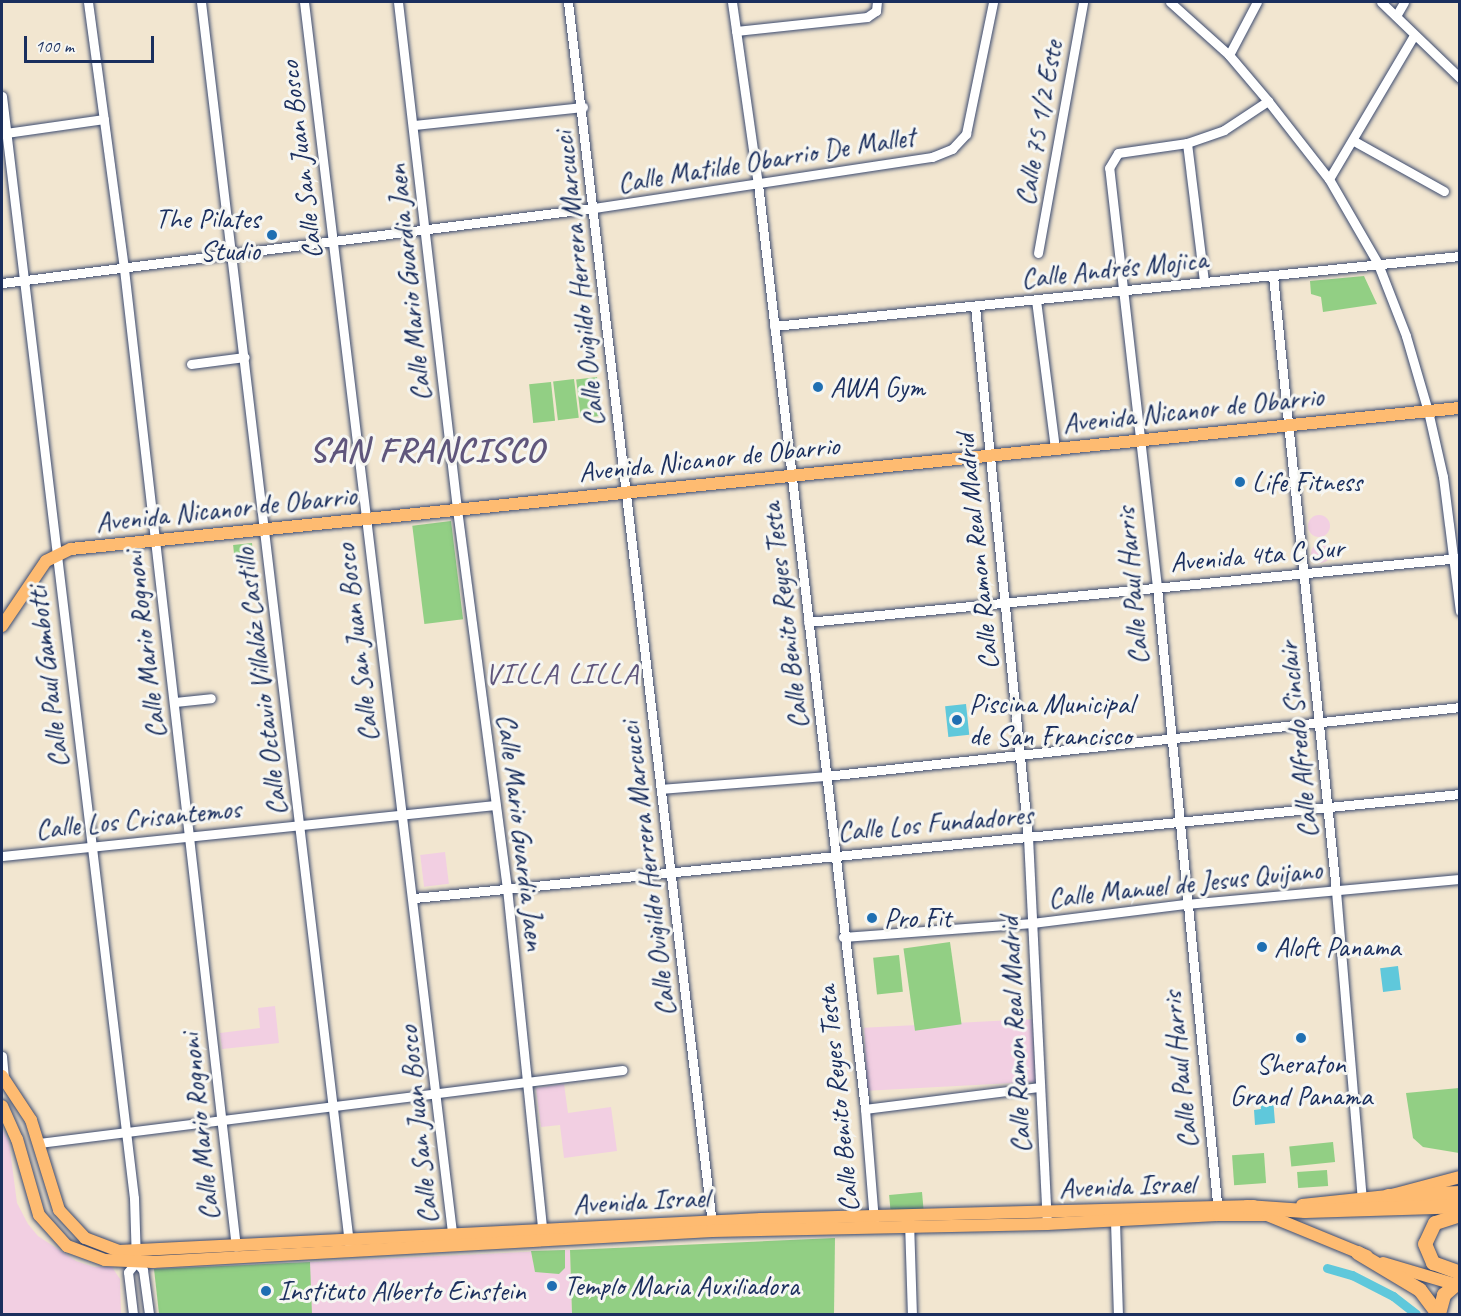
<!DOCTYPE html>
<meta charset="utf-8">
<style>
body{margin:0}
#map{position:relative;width:1461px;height:1316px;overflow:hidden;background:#f2e6d0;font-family:Caveat,sans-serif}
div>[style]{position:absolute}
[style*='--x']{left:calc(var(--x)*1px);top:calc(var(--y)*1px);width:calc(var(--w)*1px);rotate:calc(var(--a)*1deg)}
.built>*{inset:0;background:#f2cfe2;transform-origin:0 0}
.round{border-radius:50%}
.green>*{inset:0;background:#92cf84;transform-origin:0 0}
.water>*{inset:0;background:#5fc8db;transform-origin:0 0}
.canal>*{height:9px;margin:-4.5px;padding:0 4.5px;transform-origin:4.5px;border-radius:4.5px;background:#5fc8db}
.roads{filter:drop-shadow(0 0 2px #3b4a6f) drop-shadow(0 0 2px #3b4a6f)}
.minor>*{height:9px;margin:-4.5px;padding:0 4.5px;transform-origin:4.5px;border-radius:4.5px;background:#fff}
.major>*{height:12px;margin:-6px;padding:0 6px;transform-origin:6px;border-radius:6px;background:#febb71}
.highway>*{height:14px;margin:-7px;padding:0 7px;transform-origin:7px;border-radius:7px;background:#febb71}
.dots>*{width:16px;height:16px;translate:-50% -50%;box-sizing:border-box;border:3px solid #f6f6f2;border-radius:50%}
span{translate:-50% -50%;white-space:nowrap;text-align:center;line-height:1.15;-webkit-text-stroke:6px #f6f6f2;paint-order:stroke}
.street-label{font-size:28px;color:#1b2f5e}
.poi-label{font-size:28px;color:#1b2f5e}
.right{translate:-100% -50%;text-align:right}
.left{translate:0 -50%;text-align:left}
.neighbourhood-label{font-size:30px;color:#5f567c;letter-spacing:1.5px}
.district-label{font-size:34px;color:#5f567c;font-weight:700;letter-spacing:1.5px}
.frame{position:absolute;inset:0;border:3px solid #1b2f5e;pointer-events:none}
.scale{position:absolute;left:24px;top:36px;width:130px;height:27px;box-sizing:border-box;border:3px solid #1b2f5e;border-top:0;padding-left:8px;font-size:18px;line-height:21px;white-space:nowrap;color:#1b2f5e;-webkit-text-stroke:4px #f6f6f2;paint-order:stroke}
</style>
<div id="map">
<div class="built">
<div class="round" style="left:1308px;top:515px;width:22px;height:22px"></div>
<div class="round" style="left:1311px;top:543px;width:20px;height:20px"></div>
<div style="left:445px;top:852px;width:32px;height:25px;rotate:83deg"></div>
<div style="clip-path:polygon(275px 1006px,279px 1043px,222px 1049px,220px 1033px,260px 1028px,258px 1008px)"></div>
<div style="left:1032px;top:1019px;width:63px;height:168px;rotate:87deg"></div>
<div style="clip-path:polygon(564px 1084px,568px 1113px,611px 1107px,617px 1151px,564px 1158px,560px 1125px,541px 1127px,536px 1088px)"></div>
<div style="clip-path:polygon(2px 1128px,9px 1142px,17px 1203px,28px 1224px,38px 1236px,76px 1261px,94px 1267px,112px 1267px,120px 1279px,121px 1314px,2px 1314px)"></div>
<div style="clip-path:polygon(570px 1250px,572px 1314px,222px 1314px,220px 1266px)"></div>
</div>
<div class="green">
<div style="clip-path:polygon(1364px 276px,1377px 304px,1323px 312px,1321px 297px,1311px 294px,1310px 281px)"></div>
<div style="left:597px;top:377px;width:39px;height:21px;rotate:83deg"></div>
<div style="left:574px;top:379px;width:39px;height:21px;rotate:83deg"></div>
<div style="left:551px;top:382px;width:39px;height:22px;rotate:84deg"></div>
<div style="left:451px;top:521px;width:99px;height:39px;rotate:83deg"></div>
<div style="left:252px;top:543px;width:9px;height:19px;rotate:84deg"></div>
<div style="left:950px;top:942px;width:83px;height:47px;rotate:82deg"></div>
<div style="left:899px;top:955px;width:37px;height:26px;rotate:84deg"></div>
<div style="clip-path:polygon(1459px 1088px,1459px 1153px,1423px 1147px,1413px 1138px,1406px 1093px)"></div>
<div style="left:1333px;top:1142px;width:20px;height:44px;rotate:84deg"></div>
<div style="left:1264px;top:1153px;width:30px;height:32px;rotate:86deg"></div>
<div style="left:1327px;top:1170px;width:16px;height:30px;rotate:86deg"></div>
<div style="left:922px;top:1192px;width:21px;height:33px;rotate:85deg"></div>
<div style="clip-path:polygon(835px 1238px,834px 1314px,572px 1314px,570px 1250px)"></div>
<div style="clip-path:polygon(565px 1250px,565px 1268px,559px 1274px,535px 1272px,531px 1251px)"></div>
<div style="clip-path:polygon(310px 1262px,312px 1314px,159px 1314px,154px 1269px)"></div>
</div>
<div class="water">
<div style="left:966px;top:704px;width:31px;height:21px;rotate:84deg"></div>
<div style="left:1398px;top:966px;width:24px;height:18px;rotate:83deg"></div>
<div style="clip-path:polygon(1273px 1098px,1275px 1123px,1255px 1125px,1254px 1110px,1261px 1109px,1260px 1099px)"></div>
</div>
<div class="canal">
<div style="--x:1327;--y:1268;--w:26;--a:16"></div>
<div style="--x:1352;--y:1275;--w:46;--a:27.1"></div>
<div style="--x:1393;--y:1296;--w:29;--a:38"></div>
</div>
<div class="roads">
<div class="minor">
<div style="--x:88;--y:2;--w:269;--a:82.3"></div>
<div style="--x:124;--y:269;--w:984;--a:83.47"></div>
<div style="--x:201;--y:2;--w:1251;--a:83.2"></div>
<div style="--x:304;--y:2;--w:1248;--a:83.14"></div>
<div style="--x:398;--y:2;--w:510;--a:83.36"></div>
<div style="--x:457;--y:509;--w:382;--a:82.5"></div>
<div style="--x:507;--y:888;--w:350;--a:84.1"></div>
<div style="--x:568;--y:2;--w:1231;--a:83.28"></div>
<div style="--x:732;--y:2;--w:184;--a:81.9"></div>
<div style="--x:758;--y:184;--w:931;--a:83.4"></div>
<div style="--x:865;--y:1109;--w:112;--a:85.4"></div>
<div style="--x:1170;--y:2;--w:79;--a:41.9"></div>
<div style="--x:1229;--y:55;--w:60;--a:49.7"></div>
<div style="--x:1268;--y:101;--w:99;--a:52"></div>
<div style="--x:1329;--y:179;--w:98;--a:60"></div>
<div style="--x:1378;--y:264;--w:77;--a:68.7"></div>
<div style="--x:1406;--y:336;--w:78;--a:73.7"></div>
<div style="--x:1428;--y:411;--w:68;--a:77.2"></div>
<div style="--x:1443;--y:477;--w:135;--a:82.8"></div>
<div style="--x:1381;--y:2;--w:110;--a:43.9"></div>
<div style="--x:1396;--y:16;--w:16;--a:-60"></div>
<div style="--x:736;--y:31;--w:132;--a:-6.1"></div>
<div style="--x:867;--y:17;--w:11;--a:-34"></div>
<div style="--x:876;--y:11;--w:9;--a:-84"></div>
<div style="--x:1229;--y:55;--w:60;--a:-62.2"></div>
<div style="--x:2;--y:96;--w:1110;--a:83.17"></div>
<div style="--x:134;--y:1198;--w:64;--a:88.2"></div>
<div style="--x:136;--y:1262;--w:11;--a:49"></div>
<div style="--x:143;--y:1270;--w:44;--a:82.2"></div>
<div style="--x:414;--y:125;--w:170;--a:-6.1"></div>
<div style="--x:6;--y:133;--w:99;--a:-8.1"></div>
<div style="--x:1354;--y:141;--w:103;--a:29.1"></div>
<div style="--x:1187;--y:143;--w:140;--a:83"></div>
<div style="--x:1329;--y:179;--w:167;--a:-59.4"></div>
<div style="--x:1038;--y:253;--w:255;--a:-79.8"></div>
<div style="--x:1273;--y:276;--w:618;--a:84.15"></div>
<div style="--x:1336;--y:891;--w:310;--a:85.2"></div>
<div style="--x:2;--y:283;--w:597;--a:-7.22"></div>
<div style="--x:594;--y:208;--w:342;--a:-8.6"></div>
<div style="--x:932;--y:157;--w:22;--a:-22"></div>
<div style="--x:952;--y:149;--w:21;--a:-47"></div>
<div style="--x:966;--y:134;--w:135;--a:-78.4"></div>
<div style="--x:1036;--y:300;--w:149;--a:82.7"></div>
<div style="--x:975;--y:306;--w:534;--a:84.3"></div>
<div style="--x:1028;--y:837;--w:387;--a:87.2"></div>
<div style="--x:774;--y:326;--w:690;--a:-5.83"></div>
<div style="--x:191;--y:364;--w:54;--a:-7.4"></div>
<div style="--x:808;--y:622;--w:655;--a:-5.61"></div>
<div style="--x:175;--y:702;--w:36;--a:-6"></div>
<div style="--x:661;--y:789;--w:166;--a:-4.5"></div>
<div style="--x:826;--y:776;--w:638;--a:-6.21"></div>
<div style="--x:2;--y:856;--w:496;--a:-5.9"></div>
<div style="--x:414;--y:898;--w:1051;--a:-5.68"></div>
<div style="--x:843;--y:937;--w:190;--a:-4.2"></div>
<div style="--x:1032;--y:923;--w:154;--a:-7.1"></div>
<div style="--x:1185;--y:904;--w:276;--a:-5.2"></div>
<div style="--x:2;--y:1056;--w:22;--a:85"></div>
<div style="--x:865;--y:1109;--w:176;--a:-7.2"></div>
<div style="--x:39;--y:1143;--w:588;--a:-7.14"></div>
<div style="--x:1218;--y:1213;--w:629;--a:-95.57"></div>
<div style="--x:1157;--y:587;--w:422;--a:-96.5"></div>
<div style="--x:1109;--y:168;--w:17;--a:-59"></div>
<div style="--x:1118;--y:153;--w:70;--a:-8.2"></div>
<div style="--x:1187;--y:143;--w:39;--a:-19"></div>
<div style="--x:1224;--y:130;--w:53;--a:-33.4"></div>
<div style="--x:909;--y:1221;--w:93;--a:88.2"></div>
<div style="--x:1115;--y:1221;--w:93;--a:88.2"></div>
<div style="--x:133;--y:1314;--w:42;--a:-96.8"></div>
<div style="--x:128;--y:1272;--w:13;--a:-51"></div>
</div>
<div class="major">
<div style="--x:2;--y:626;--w:78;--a:-55.9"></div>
<div style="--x:46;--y:561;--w:28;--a:-26"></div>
<div style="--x:71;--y:549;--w:1396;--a:-5.8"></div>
<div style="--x:2;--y:1076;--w:53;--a:56.6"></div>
<div style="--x:31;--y:1120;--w:94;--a:72.7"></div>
<div style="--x:59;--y:1210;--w:38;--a:47"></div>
<div style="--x:85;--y:1238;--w:36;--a:21"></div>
<div style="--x:119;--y:1251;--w:643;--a:-2.85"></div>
<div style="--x:761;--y:1219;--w:493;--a:-1.5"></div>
<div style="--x:2;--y:1106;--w:36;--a:66"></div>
<div style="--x:17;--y:1139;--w:79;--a:73.9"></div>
<div style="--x:39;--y:1215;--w:42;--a:47.9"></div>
<div style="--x:67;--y:1246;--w:40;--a:20.2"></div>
<div style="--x:105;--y:1260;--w:48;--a:2.4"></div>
<div style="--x:153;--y:1262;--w:560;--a:-3.17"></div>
<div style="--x:712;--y:1231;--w:335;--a:-1.2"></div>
<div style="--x:1047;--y:1224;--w:171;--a:-3"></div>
<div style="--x:1218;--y:1215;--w:49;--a:0"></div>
<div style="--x:1267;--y:1215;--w:108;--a:22.3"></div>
<div style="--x:1302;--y:1205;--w:86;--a:-6"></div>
<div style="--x:1388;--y:1196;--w:74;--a:-14.8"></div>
<div style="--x:1383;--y:1263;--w:80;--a:16.6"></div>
</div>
<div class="highway">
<div style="--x:1388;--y:1196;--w:72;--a:-2.4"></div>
<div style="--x:1247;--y:1207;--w:58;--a:3.9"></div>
<div style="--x:1305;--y:1211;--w:155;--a:-1.8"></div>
<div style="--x:1460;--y:1215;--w:26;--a:162"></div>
<div style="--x:1435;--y:1223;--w:23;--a:115"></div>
<div style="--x:1425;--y:1244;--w:21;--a:67"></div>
<div style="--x:1433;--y:1263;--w:29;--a:20"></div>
<div style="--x:1358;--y:1253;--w:72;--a:30.8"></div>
<div style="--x:1420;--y:1290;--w:30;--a:53"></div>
<div style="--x:1439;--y:1314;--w:20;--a:-75"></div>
<div style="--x:1444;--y:1295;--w:21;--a:-41"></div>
</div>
</div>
<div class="dots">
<div style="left:272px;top:235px;background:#1f6fb2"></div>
<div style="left:818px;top:387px;background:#1f6fb2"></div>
<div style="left:1240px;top:482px;background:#1f6fb2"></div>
<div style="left:957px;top:720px;background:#1f6fb2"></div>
<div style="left:872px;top:918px;background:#1f6fb2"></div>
<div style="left:1262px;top:947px;background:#1f6fb2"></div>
<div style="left:1301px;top:1038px;background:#1f6fb2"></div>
<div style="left:552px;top:1286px;background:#1f6fb2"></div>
<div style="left:266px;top:1291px;background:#1f6fb2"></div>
</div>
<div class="street-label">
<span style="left:1039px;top:123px;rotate:-80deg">Calle 75 1/2 Este</span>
<span style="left:301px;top:160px;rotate:-97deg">Calle San Juan Bosco</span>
<span style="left:766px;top:160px;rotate:-9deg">Calle Matilde Obarrio De Mallet</span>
<span style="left:1114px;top:269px;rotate:-6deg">Calle Andrés Mojica</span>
<span style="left:579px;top:279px;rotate:-96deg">Calle Ovigildo Herrera Marcucci</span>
<span style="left:409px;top:283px;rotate:-96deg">Calle Mario Guardia Jaen</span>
<span style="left:1193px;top:410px;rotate:-6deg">Avenida Nicanor de Obarrio</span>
<span style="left:709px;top:459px;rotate:-6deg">Avenida Nicanor de Obarrio</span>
<span style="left:226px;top:509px;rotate:-6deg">Avenida Nicanor de Obarrio</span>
<span style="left:977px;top:552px;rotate:-96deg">Calle Ramon Real Madrid</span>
<span style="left:1257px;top:555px;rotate:-5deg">Avenida 4ta C Sur</span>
<span style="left:1132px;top:586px;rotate:-95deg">Calle Paul Harris</span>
<span style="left:785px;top:616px;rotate:-97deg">Calle Benito Reyes Testa</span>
<span style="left:357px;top:643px;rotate:-97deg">Calle San Juan Bosco</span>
<span style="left:145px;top:645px;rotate:-97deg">Calle Mario Rognoni</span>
<span style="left:48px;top:677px;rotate:-97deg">Calle Paul Gambotti</span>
<span style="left:261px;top:682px;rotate:-97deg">Calle Octavio Villaláz Castillo</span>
<span style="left:1298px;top:740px;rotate:-96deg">Calle Alfredo Sinclair</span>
<span style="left:138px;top:819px;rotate:-6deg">Calle Los Crisantemos</span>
<span style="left:935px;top:823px;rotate:-5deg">Calle Los Fundadores</span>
<span style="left:521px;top:832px;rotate:83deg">Calle Mario Guardia Jaen</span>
<span style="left:648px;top:869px;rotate:-97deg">Calle Ovigildo Herrera Marcucci</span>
<span style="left:1185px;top:884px;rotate:-6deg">Calle Manuel de Jesus Quijano</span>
<span style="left:1015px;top:1035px;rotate:-93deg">Calle Ramon Real Madrid</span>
<span style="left:1180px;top:1070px;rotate:-96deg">Calle Paul Harris</span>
<span style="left:838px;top:1099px;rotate:-96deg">Calle Benito Reyes Testa</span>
<span style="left:418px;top:1125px;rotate:-96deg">Calle San Juan Bosco</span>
<span style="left:200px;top:1127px;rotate:-96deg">Calle Mario Rognoni</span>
<span style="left:1127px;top:1186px;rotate:-2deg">Avenida Israel</span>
<span style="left:641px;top:1201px;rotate:-3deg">Avenida Israel</span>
</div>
<div class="poi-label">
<span class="right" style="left:260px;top:235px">The Pilates<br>Studio</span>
<span class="left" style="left:830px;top:387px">AWA Gym</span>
<span class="left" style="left:1252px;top:482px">Life Fitness</span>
<span class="left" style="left:969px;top:720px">Piscina Municipal<br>de San Francisco</span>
<span class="left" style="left:884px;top:918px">Pro Fit</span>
<span class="left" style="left:1274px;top:947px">Aloft Panama</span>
<span style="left:1301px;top:1080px">Sheraton<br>Grand Panama</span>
<span class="left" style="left:564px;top:1286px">Templo Maria Auxiliadora</span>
<span class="left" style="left:278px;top:1291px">Instituto Alberto Einstein</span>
</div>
<div class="neighbourhood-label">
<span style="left:562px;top:673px">VILLA LILLA</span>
</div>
<div class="district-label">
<span style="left:427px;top:450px">SAN FRANCISCO</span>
</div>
<div class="frame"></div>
<div class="scale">100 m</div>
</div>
